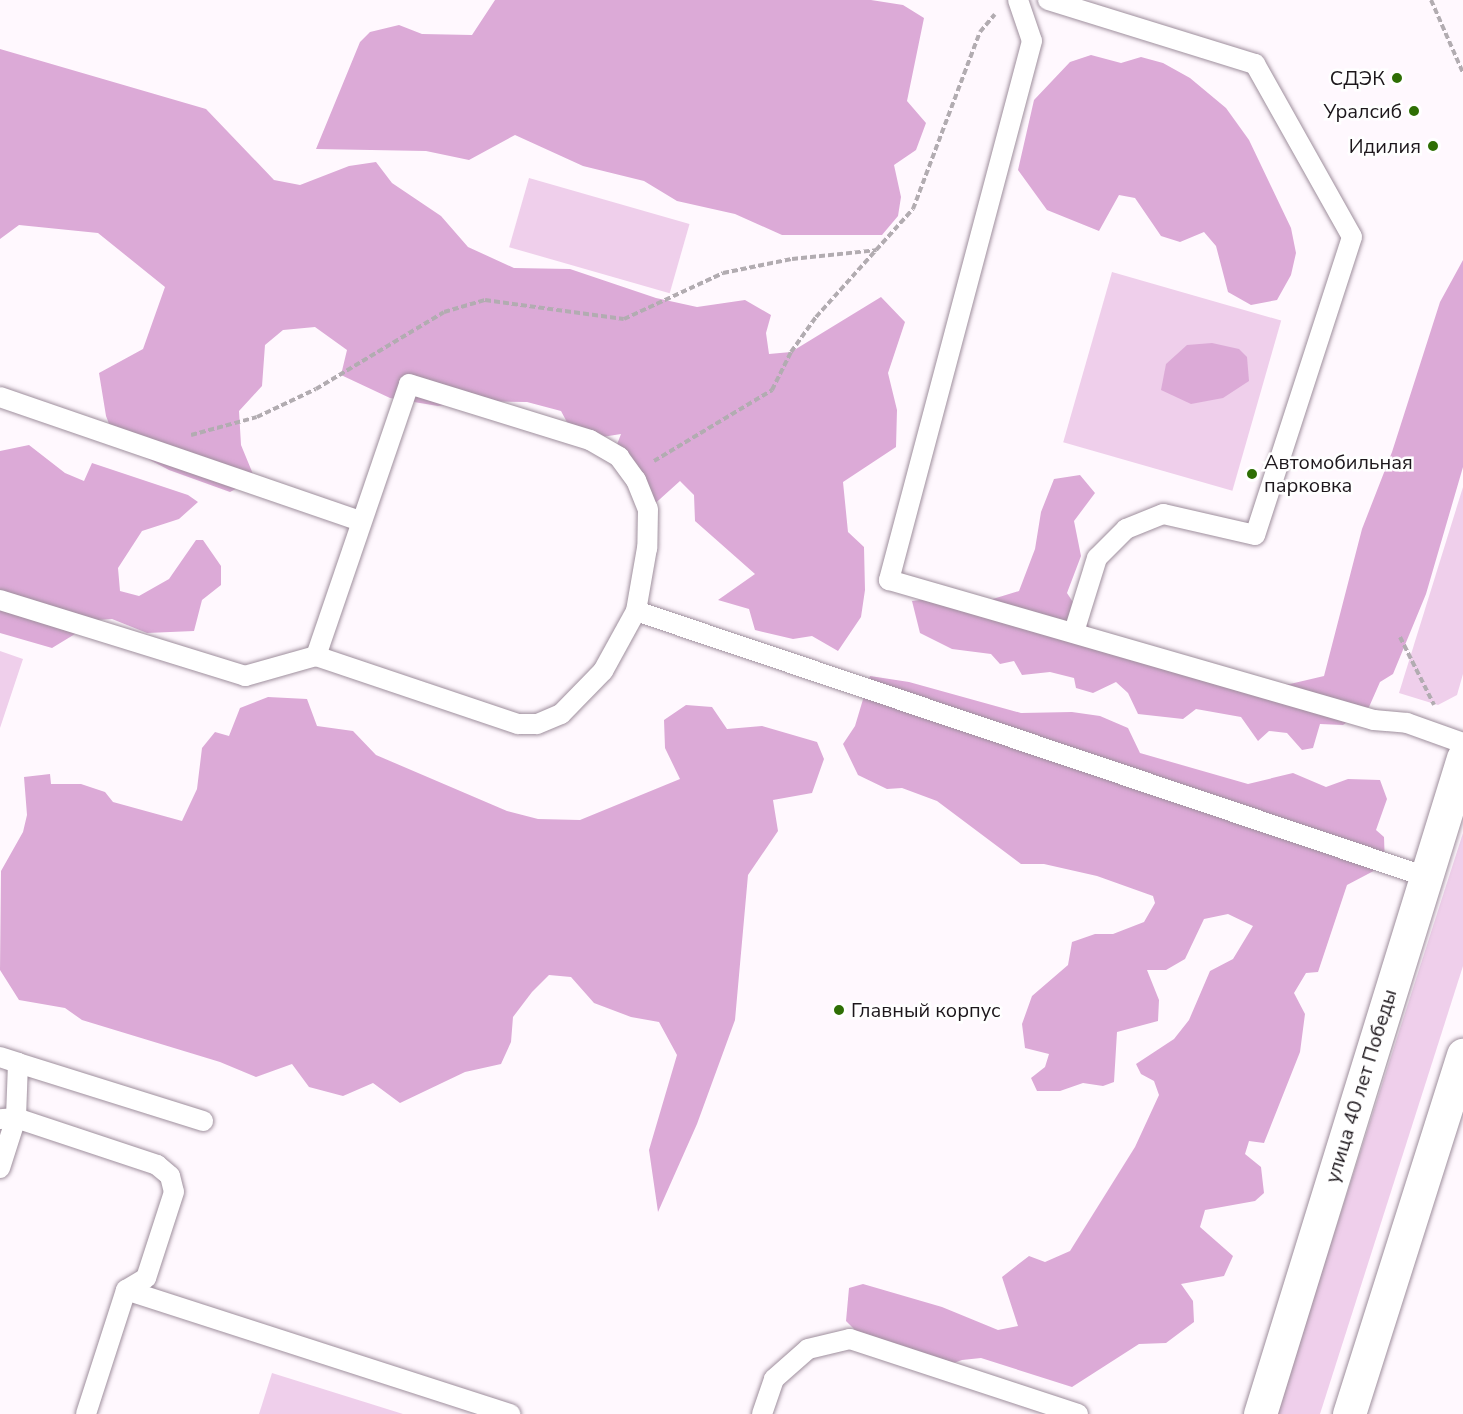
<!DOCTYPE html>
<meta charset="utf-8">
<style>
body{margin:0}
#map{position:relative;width:1463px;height:1414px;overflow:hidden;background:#fff8fe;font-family:"Nunito Sans",sans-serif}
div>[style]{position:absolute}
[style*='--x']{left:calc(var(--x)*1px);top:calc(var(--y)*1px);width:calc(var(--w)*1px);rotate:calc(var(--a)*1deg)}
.green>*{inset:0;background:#efcfeb;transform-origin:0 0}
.forest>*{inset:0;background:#dcaad7}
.path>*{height:4px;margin-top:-2px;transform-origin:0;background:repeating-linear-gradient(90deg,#b2acb1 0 6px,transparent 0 9px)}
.roads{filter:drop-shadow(0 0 2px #9f8f9d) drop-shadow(0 0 2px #9f8f9d)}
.service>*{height:20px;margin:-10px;padding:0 10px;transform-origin:10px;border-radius:10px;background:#fff}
.secondary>*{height:33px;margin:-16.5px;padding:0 16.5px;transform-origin:16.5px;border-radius:16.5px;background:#fff}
.dots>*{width:16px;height:16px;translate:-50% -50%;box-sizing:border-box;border:3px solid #fff;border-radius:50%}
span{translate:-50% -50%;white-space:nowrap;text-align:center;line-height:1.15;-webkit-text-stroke:5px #fff;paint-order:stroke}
.poi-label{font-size:20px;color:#1d171c}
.right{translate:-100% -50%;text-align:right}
.left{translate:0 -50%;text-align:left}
.street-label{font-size:20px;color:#1d171c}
</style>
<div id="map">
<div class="green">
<div style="left:529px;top:178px;width:167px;height:72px;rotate:16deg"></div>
<div style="left:1112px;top:272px;width:176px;height:177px;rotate:16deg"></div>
<div style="clip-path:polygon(1463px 487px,1463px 674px,1457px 695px,1438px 705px,1399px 693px)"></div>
<div style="clip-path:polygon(0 651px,23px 659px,0 728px)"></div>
<div style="clip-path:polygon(1463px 833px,1463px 966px,1320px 1414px,1276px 1414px)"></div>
<div style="clip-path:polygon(272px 1373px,403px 1414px,259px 1414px)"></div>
</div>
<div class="forest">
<div style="clip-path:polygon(495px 0,871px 0,903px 5px,924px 18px,907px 101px,926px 123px,916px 150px,894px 165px,901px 197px,898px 216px,882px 235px,782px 235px,735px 214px,677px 201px,644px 181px,583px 166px,515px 135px,469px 160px,426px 151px,316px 149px,360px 42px,370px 32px,399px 25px,422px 34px,472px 35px)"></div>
<div style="clip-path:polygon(0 49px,206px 109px,274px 180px,300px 185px,349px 166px,376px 162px,392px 183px,441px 216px,468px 247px,514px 268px,570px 269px,656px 298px,697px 307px,745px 300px,771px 315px,766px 333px,769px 354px,791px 352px,881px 297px,905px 322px,888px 373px,897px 410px,896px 447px,843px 482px,848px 532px,864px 547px,865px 590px,861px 617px,838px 651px,812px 636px,793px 639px,755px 630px,749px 609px,718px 600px,755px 574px,695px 521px,694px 495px,680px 481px,650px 508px,611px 460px,621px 434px,577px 441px,561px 411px,527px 402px,474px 401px,438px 406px,390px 398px,341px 375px,347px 350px,315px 327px,283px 330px,265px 345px,262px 386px,239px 411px,241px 445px,255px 479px,230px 492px,169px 470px,116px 442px,106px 416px,99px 373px,143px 349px,165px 287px,98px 233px,19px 225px,0 239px)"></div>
<div style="clip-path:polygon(1091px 55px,1121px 63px,1141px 57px,1163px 63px,1190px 78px,1226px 108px,1249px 140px,1291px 228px,1296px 253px,1291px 275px,1277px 300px,1251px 305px,1228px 292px,1216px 246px,1204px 232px,1180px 242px,1161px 236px,1135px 198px,1119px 195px,1099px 231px,1047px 210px,1018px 170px,1034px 100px,1070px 62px)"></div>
<div style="clip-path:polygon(1463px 260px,1463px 467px,1426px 594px,1393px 674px,1380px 682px,1369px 707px,1343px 725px,1320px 724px,1313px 748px,1302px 750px,1287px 733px,1269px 731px,1258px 741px,1241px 717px,1196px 709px,1183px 719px,1138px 714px,1128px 693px,1116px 682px,1093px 693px,1076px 688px,1074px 678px,1050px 672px,1022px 675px,1014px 661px,1000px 664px,991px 654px,952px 649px,920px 633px,912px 601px,952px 596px,983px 602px,1019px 591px,1035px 549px,1041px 512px,1054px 479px,1080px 475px,1095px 493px,1074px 521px,1081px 556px,1067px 593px,1093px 633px,1243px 686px,1290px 684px,1324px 676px,1362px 529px,1392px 452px,1440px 302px)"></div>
<div style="clip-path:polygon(1212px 343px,1239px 349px,1247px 357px,1249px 381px,1223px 398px,1191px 404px,1161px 390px,1166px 364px,1187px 345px)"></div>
<div style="clip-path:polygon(29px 445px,65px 473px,84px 481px,92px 463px,188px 495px,198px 502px,179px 519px,142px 531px,118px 568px,120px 591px,139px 596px,169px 579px,196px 540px,203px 540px,221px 566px,221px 585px,202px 600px,194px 631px,147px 633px,112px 619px,98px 620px,52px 648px,0 633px,0 451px)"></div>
<div style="clip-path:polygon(870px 676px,909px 682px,1021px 713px,1072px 712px,1100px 716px,1128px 728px,1140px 753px,1248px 784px,1293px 773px,1326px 787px,1348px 779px,1380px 780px,1387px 799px,1376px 830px,1384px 837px,1385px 865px,1347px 885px,1318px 972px,1306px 973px,1294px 993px,1305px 1014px,1300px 1052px,1264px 1143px,1249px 1141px,1245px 1154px,1261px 1167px,1264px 1193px,1255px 1201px,1205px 1210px,1200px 1227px,1233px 1256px,1224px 1276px,1181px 1284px,1193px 1301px,1194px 1322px,1166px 1343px,1139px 1344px,1072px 1387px,981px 1358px,962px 1360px,932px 1371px,876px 1351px,846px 1321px,849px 1288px,863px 1284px,942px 1307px,998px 1330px,1018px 1326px,1002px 1277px,1029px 1256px,1045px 1262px,1070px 1251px,1135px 1147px,1159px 1095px,1154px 1081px,1141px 1074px,1136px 1064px,1174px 1039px,1189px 1020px,1210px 971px,1233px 959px,1253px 926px,1228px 914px,1204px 919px,1185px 959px,1166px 970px,1147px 970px,1159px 1000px,1158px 1021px,1117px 1032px,1114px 1082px,1103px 1086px,1083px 1083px,1060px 1091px,1037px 1091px,1031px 1078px,1045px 1067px,1049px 1054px,1025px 1048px,1022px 1024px,1032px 996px,1068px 965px,1072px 942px,1095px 934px,1113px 934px,1144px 922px,1155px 903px,1153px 896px,1097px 876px,1044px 864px,1021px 864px,937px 801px,902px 788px,887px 789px,858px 775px,843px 744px,855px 726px)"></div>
<div style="clip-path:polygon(268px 697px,307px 699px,317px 726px,353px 731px,376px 755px,507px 811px,538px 819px,580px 820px,680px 779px,665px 748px,664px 720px,686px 705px,712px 707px,727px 729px,762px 726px,817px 742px,824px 759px,812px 793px,773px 800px,778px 831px,748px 875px,735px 1020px,697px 1124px,658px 1212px,649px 1150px,677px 1055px,659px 1022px,631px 1017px,594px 1003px,571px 977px,549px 975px,532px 992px,513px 1017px,511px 1042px,501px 1064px,465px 1072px,400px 1103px,373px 1083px,343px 1096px,309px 1087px,292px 1064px,256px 1077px,220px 1062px,82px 1020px,65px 1008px,19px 1000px,0 970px,1px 871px,23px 832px,27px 815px,24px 777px,50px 774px,51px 784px,81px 784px,105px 792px,113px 802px,182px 821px,197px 789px,202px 748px,215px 732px,229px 736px,240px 708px)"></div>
</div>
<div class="path">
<div style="--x:1431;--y:0;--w:80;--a:66.3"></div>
<div style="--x:191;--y:435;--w:68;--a:-15.3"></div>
<div style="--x:257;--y:417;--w:65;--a:-25.4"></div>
<div style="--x:316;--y:389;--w:149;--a:-31"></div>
<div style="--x:444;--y:312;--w:43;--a:-16.3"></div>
<div style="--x:485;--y:300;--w:140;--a:7.8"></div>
<div style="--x:624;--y:319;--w:109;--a:-24.9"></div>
<div style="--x:723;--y:273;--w:70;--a:-11.5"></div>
<div style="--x:792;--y:259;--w:85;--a:-6"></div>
<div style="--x:654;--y:461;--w:138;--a:-31"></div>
<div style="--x:772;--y:390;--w:42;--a:-63.4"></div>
<div style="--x:791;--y:352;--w:43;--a:-54.5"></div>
<div style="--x:816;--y:317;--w:145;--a:-48.1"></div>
<div style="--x:913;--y:209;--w:189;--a:-69.3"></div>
<div style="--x:980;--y:32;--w:23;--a:-50"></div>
<div style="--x:1400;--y:637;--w:76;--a:63.4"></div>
</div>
<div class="roads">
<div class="service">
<div style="--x:1018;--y:0;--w:43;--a:71.1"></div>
<div style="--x:1032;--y:41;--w:558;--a:104.86"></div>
<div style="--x:889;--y:580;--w:505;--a:16.1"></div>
<div style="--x:1374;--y:720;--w:33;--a:5"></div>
<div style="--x:1407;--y:723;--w:59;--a:19.7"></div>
<div style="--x:1048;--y:0;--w:217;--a:17.2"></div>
<div style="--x:1255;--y:64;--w:198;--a:60.7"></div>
<div style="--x:1352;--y:237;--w:313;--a:108"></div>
<div style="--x:1255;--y:535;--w:94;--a:-167.1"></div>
<div style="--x:1163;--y:514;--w:40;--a:158"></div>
<div style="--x:1126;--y:529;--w:41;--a:135"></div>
<div style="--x:1097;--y:558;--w:77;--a:107.3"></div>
<div style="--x:409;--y:384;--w:189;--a:17.2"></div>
<div style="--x:590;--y:440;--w:34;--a:30"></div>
<div style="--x:619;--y:457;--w:29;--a:54"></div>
<div style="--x:636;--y:480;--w:31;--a:68"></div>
<div style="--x:648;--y:509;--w:39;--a:91"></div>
<div style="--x:647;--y:548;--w:64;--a:99.9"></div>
<div style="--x:636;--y:611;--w:68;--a:118.8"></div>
<div style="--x:603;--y:671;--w:60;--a:134.3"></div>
<div style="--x:561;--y:714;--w:26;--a:157"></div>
<div style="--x:537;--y:724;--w:19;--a:180"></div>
<div style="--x:518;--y:724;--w:213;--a:-161.4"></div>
<div style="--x:316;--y:656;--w:287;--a:-71.1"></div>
<div style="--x:0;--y:397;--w:382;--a:19"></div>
<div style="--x:0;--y:600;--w:257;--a:17.2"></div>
<div style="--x:245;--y:676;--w:74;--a:-15.7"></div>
<div style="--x:636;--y:611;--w:831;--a:18.59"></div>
<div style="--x:0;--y:1057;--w:19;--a:18"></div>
<div style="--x:18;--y:1063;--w:55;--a:92.1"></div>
<div style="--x:16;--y:1118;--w:16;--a:176"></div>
<div style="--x:18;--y:1063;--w:194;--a:17.4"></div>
<div style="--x:0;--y:1168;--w:52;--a:-72.3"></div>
<div style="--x:16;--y:1118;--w:149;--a:18.4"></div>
<div style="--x:157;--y:1165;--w:17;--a:40"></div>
<div style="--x:170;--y:1176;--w:16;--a:76"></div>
<div style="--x:174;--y:1192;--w:90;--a:108"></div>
<div style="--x:146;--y:1278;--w:23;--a:149"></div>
<div style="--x:126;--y:1290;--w:130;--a:107.9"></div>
<div style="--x:126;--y:1290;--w:404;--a:17.9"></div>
<div style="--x:762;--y:1414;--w:37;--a:-71"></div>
<div style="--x:774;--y:1379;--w:45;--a:-41.4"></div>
<div style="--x:808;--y:1349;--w:43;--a:-13.4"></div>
<div style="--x:850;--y:1339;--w:240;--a:18.2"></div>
</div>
<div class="secondary">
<div style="--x:1260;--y:1414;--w:687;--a:-72.81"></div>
<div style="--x:1349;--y:1414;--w:377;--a:-72.4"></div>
</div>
</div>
<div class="dots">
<div style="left:1397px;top:78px;background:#2e6e04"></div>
<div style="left:1414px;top:111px;background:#2e6e04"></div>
<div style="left:1433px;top:146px;background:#2e6e04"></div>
<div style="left:1252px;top:474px;background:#2e6e04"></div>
<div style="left:839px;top:1010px;background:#2e6e04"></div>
</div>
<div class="poi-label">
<span class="right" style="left:1385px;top:78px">СДЭК</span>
<span class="right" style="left:1402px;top:111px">Уралсиб</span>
<span class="right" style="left:1421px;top:146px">Идилия</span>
<span class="left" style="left:1264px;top:474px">Автомобильная<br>парковка</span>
<span class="left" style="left:851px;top:1010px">Главный корпус</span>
</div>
<div class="street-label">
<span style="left:1361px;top:1086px;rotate:-73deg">улица 40 лет Победы</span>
</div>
</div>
